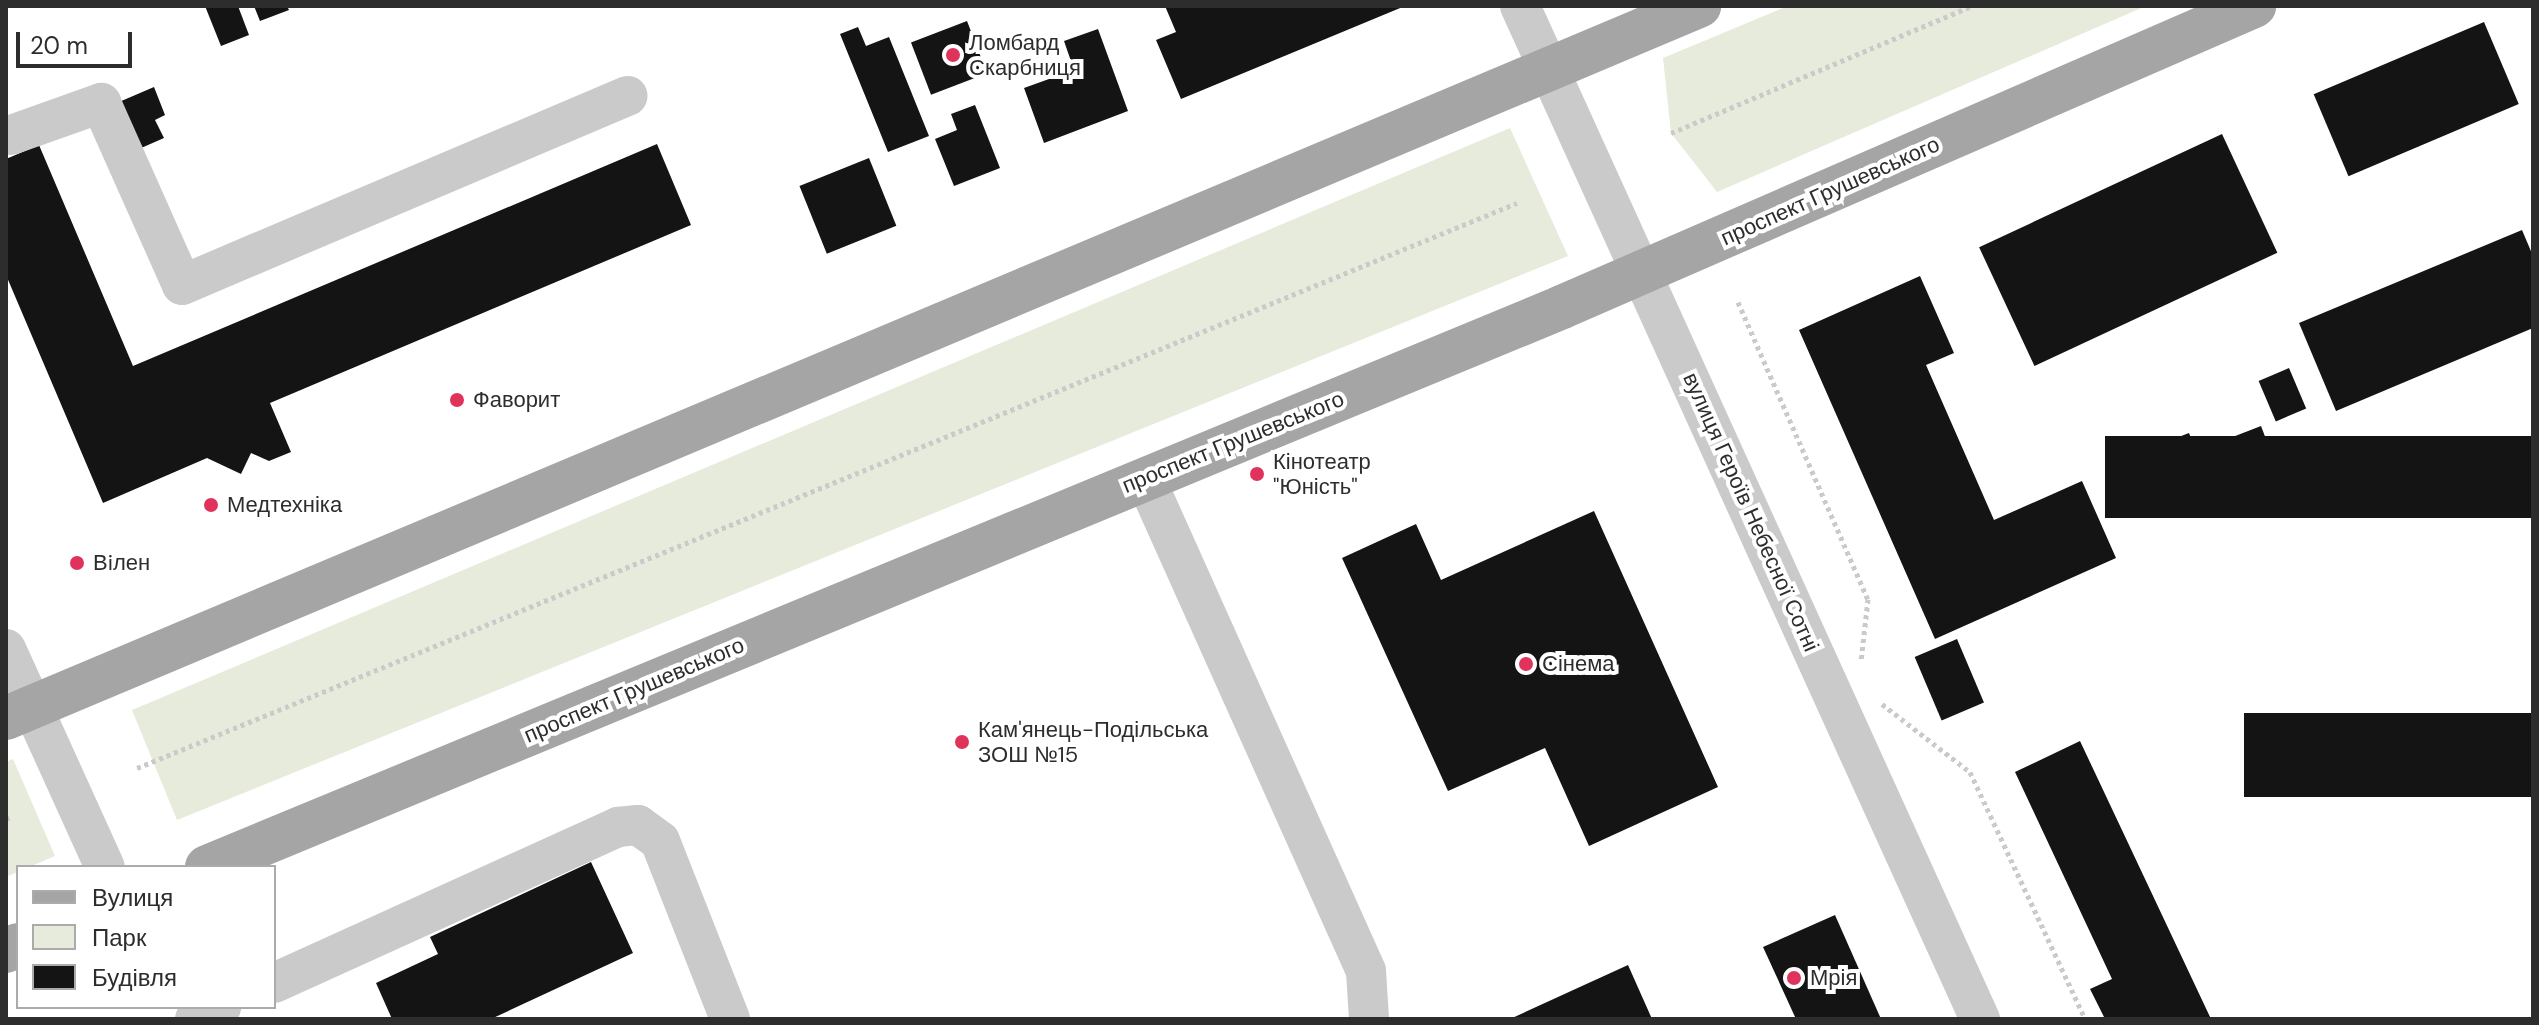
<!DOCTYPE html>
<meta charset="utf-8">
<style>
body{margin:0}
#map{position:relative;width:2539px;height:1025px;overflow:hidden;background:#fff;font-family:"DM Sans",sans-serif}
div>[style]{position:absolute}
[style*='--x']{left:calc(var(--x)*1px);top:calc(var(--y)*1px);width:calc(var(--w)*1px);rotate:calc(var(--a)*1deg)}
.green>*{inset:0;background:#e6ebdb}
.building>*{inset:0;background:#141414;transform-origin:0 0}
.path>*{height:5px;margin-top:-2.5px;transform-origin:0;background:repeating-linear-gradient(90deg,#cacaca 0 4px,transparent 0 8px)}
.minor>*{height:40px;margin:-20px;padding:0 20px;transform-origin:20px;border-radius:20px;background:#cacaca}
.major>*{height:44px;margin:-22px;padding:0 22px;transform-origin:22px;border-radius:22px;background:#a5a5a5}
.dots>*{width:22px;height:22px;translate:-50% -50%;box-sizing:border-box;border:4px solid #fff;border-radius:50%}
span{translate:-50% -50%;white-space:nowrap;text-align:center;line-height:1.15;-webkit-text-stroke:8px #fff;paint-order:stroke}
.poi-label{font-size:22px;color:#2d2d2d}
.left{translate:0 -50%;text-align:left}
.street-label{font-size:22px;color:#2d2d2d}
.frame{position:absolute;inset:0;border:8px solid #2d2d2d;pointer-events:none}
.legend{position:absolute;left:16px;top:865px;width:260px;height:144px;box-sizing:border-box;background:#fff;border:2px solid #ababab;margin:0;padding:10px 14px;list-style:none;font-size:24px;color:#2d2d2d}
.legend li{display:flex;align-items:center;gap:16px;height:40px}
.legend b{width:40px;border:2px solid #ababab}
.scale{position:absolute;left:16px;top:32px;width:116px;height:36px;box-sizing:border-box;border:4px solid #2d2d2d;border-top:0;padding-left:10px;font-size:24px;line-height:28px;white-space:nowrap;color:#2d2d2d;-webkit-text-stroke:6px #fff;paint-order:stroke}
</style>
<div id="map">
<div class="green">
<div style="clip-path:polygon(1788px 6px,2146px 6px,1717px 192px,1671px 133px,1663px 58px)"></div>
<div style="clip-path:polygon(1510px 128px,1568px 256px,177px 820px,132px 710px)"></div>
<div style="clip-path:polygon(13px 759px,55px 856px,6px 877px,6px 762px)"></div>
</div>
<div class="building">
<div style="clip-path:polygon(205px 6px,238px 6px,249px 35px,221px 46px)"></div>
<div style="clip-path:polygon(254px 6px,287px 6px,289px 10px,260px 21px)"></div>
<div style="clip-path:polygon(1165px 6px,1405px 6px,1181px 99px,1156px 40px,1176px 32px)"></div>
<div style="left:967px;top:21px;width:56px;height:60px;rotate:69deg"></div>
<div style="left:2484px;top:22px;width:89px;height:185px;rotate:67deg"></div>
<div style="clip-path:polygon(858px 27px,866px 46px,889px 37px,929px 136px,888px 152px,840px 34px)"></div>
<div style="clip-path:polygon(1098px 29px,1128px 111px,1044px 143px,1024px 88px,1074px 70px,1064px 41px)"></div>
<div style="clip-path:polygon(154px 87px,165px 115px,155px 120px,164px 138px,132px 152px,112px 105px)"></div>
<div style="clip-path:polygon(975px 105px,1000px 168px,954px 186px,935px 139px,957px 130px,951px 114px)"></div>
<div style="left:2222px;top:134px;width:131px;height:268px;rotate:65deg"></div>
<div style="clip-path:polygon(657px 144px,691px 225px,270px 403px,291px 452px,269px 461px,251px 453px,241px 474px,207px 458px,103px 503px,6px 275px,6px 159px,39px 145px,133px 366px)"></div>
<div style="left:869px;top:158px;width:73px;height:75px;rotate:68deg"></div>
<div style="clip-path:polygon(2522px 230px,2533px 256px,2533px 328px,2336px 411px,2299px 323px)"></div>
<div style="clip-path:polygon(1920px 276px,1954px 353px,1926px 365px,1994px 520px,2082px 481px,2116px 558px,1935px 639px,1799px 330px)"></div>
<div style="left:2289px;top:368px;width:44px;height:33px;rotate:67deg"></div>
<div style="left:2261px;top:426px;width:44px;height:29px;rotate:69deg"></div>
<div style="left:2189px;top:433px;width:28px;height:57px;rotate:69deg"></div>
<div style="left:2533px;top:436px;width:82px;height:428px;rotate:90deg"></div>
<div style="clip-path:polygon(1594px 511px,1718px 787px,1589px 846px,1545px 748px,1448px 791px,1342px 558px,1416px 524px,1441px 580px)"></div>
<div style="left:1957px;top:639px;width:69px;height:46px;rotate:67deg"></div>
<div style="left:2533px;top:713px;width:84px;height:289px;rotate:90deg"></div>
<div style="clip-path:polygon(2080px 741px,2211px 1019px,2105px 1019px,2090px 989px,2112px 979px,2015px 772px)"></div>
<div style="clip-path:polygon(591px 862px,633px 953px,491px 1019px,392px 1019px,376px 983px,438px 954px,430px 937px)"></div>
<div style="clip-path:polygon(1835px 915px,1881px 1019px,1796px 1019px,1763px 947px)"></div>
<div style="clip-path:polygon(1628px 965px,1652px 1019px,1510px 1019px)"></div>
</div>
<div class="path">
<div style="--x:1671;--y:133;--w:326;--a:-22.9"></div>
<div style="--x:1738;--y:302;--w:324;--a:66.4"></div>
<div style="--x:1868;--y:599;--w:62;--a:96.4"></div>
<div style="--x:1882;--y:704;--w:111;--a:37.7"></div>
<div style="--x:1970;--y:772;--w:272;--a:65"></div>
<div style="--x:137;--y:768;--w:1491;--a:-22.27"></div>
<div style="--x:6;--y:819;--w:4;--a:-27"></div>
</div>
<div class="minor">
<div style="--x:1520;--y:6;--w:1113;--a:65.58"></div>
<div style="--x:11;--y:135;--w:96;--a:-19.6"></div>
<div style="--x:101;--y:103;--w:199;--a:66"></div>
<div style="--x:182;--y:285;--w:484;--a:-23"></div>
<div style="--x:1145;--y:478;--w:540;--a:65.85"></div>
<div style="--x:1366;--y:971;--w:48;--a:86.4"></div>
<div style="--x:6;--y:649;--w:239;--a:65.6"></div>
<div style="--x:274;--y:983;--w:378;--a:-24.4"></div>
<div style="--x:618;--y:827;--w:20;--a:-6"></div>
<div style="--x:638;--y:825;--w:27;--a:36"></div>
<div style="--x:660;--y:841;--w:191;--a:68.5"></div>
<div style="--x:195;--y:1019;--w:29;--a:-25"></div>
</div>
<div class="major">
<div style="--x:6;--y:718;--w:1837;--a:-22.81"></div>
<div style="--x:207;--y:867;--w:1466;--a:-22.45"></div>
<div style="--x:1562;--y:307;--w:755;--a:-23.51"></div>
<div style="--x:6;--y:951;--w:13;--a:-27"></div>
</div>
<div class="dots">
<div style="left:953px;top:55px;background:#e0335b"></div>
<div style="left:457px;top:400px;background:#e0335b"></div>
<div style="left:1257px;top:474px;background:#e0335b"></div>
<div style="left:211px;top:505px;background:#e0335b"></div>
<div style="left:77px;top:563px;background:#e0335b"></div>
<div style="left:1526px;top:664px;background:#e0335b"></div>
<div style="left:962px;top:742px;background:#e0335b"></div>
<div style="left:1794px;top:978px;background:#e0335b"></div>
</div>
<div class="poi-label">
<span class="left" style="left:969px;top:55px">Ломбард<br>Скарбниця</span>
<span class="left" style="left:473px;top:400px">Фаворит</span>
<span class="left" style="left:1273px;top:474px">Кінотеатр<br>"Юність"</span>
<span class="left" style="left:227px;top:505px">Медтехніка</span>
<span class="left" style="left:93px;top:563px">Вiлен</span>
<span class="left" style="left:1542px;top:664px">Сінема</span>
<span class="left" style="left:978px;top:742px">Кам'янець-Подільська<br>ЗОШ №15</span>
<span class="left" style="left:1810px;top:978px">Мрія</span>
</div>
<div class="street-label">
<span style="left:1830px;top:191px;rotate:-24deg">проспект Грушевського</span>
<span style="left:1233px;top:442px;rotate:-22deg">проспект Грушевського</span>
<span style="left:1751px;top:512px;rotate:66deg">вулиця Героїв Небесної Сотні</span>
<span style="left:634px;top:690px;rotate:-23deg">проспект Грушевського</span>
</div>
<div class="frame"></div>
<ul class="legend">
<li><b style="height:10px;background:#a5a5a5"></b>Вулиця</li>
<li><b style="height:22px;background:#e6ebdb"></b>Парк</li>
<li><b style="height:22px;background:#141414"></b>Будівля</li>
</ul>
<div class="scale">20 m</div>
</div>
